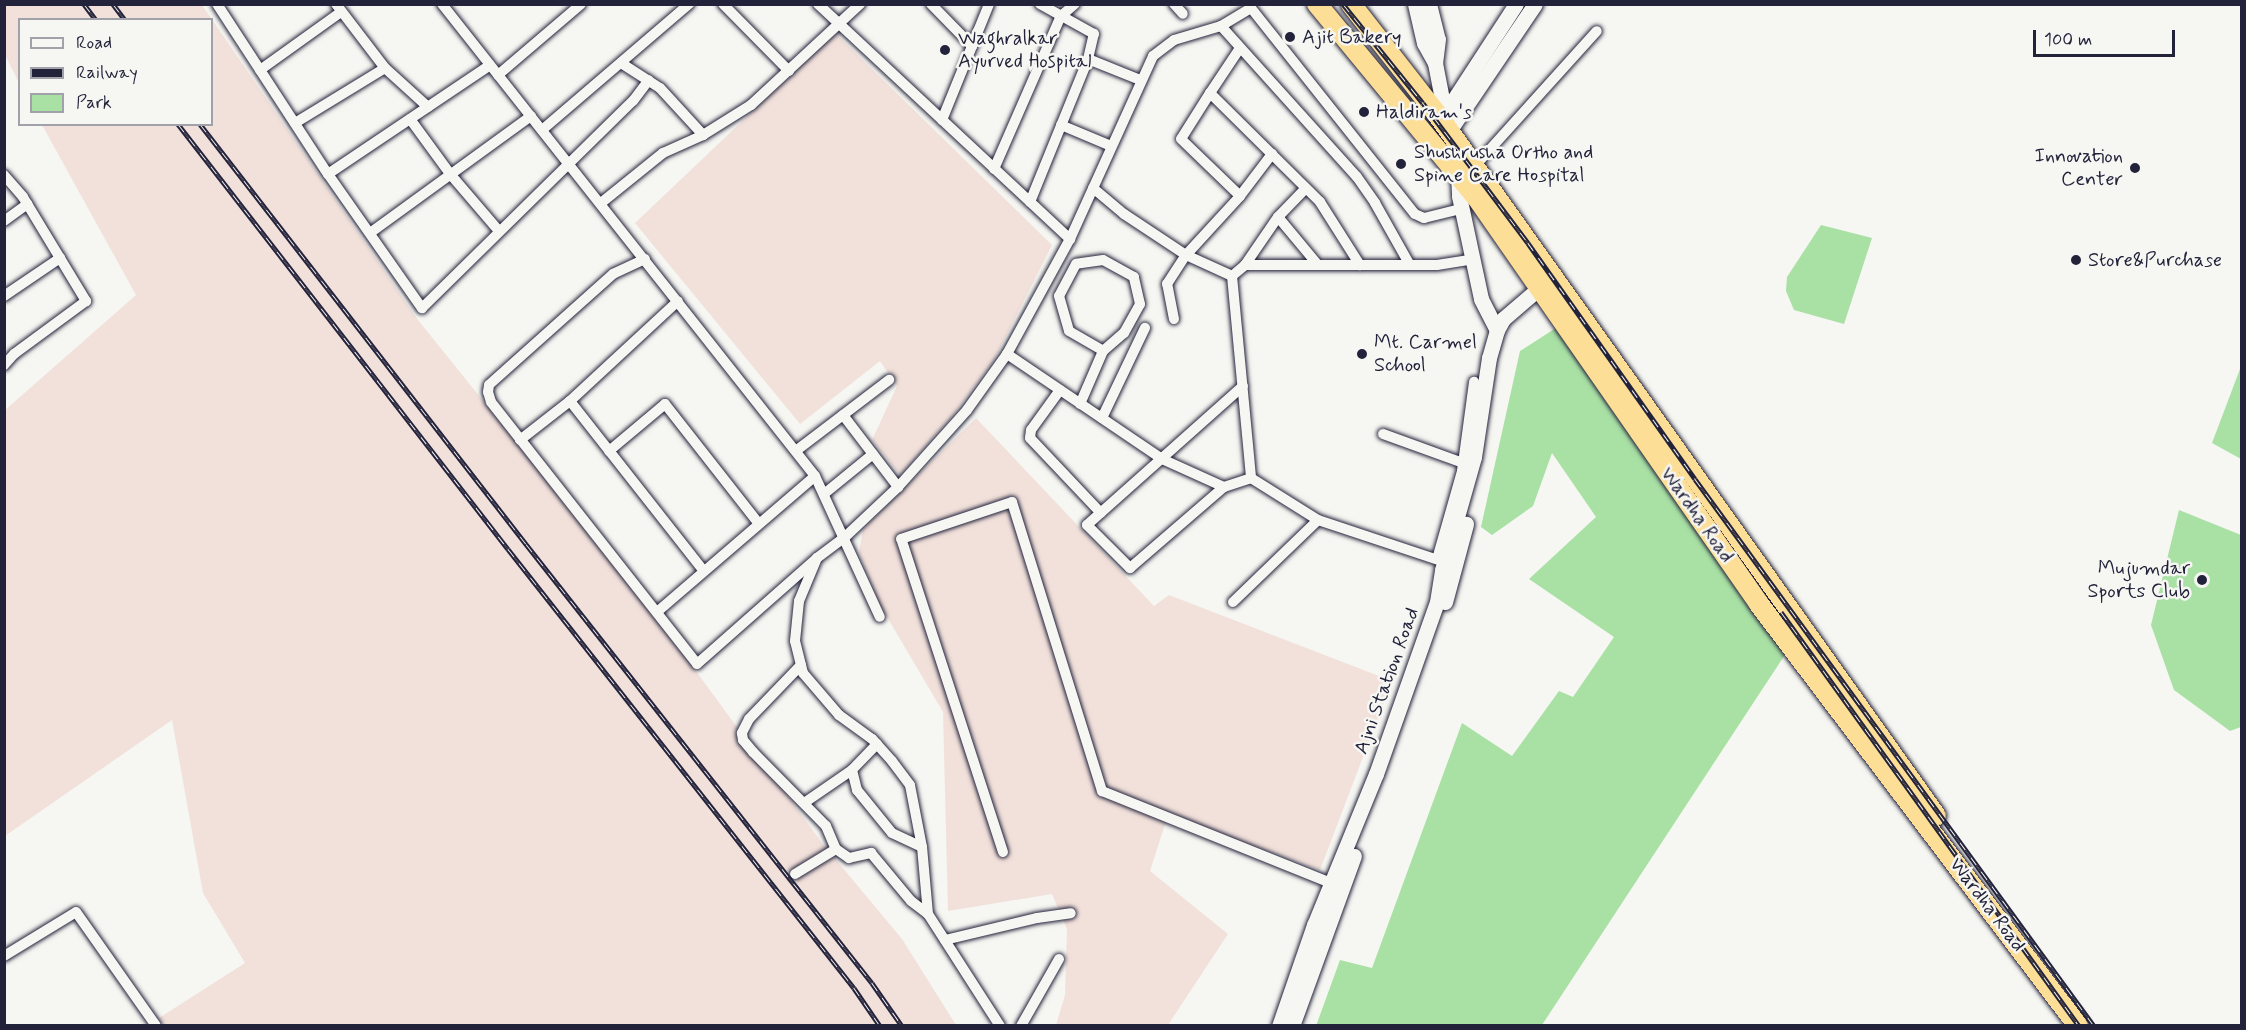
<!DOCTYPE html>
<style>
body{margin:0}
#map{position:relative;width:2246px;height:1030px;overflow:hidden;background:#f6f6f2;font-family:Mynerve,sans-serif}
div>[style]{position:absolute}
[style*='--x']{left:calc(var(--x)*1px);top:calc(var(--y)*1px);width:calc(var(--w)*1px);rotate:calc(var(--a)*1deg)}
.built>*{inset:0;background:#f2e1db}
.green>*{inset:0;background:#a9e1a5}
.roads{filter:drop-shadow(0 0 2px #22223b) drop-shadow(0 0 2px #22223b)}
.street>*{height:10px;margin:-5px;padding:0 5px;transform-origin:5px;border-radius:5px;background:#f6f6f2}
.secondary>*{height:15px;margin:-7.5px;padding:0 7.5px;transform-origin:7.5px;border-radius:7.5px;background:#f6f6f2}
.highway>*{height:20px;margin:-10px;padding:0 10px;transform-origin:10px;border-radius:10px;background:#fcde96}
.rail>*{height:5px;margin-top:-2.5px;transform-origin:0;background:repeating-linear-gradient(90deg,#f6f6f2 0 9px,#22223b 0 18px);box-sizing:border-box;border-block:2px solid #22223b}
.dots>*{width:16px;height:16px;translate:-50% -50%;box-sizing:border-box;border:3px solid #f6f6f2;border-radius:50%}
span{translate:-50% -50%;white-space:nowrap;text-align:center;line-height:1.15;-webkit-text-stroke:5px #f6f6f2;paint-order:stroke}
.poi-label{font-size:20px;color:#22223b}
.left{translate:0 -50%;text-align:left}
.right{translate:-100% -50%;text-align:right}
.street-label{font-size:20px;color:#22223b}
.frame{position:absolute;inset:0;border:6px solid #22223b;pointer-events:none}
.legend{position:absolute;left:18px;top:18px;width:195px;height:108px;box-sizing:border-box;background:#f6f6f2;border:2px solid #a1a1a9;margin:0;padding:8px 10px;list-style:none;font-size:18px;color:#22223b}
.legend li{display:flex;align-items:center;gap:12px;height:30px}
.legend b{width:30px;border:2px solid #a1a1a9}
.scale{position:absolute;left:2033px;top:30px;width:142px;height:27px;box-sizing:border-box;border:3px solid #22223b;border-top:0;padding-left:8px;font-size:18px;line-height:21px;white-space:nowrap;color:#22223b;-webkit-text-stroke:4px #f6f6f2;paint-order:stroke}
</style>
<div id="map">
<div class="built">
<div style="clip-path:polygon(5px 5px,202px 5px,418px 320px,649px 607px,822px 843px,902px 939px,956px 1025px,164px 1025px,159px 1018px,245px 963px,203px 893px,172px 720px,5px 836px,4px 411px,136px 295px,42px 125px,212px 124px,212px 20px,20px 20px,19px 83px,5px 55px)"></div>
<div style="clip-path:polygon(835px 33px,1052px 245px,994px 360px,953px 415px,900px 475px,872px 440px,897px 386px,880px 361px,800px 424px,635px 223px)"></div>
<div style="clip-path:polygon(976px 418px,1154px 606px,1169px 595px,1392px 681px,1320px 870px,1168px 815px,1150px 871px,1228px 934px,1168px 1025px,1056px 1025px,1065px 995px,1067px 929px,1052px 894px,948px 911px,943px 712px,880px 605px,859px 553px,863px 529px)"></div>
</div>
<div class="green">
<div style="clip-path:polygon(1821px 225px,1872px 238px,1844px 324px,1794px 310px,1786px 291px,1787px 277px)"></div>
<div style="clip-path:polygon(1559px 326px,1786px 653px,1542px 1025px,1316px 1026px,1340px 960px,1372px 968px,1462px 723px,1512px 756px,1559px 691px,1573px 697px,1614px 637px,1529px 579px,1596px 517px,1552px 453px,1533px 506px,1492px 535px,1481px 527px,1520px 351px)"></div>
<div style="clip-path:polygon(2240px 369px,2242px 370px,2241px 459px,2212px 443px)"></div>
<div style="clip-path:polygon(2179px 510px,2241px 535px,2241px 727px,2230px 731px,2174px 690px,2151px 625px)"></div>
</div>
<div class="roads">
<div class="street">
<div style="--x:217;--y:4;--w:203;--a:56.9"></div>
<div style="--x:328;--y:174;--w:164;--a:55"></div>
<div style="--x:422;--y:308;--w:296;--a:-44.5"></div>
<div style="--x:633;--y:101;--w:26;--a:-53"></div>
<div style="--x:336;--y:4;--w:81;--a:52.6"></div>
<div style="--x:385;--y:68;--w:58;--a:42.2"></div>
<div style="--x:442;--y:4;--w:602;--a:51.68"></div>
<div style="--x:815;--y:476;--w:155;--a:65.3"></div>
<div style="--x:723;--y:4;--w:94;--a:45.4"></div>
<div style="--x:818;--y:4;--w:345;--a:43"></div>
<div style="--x:931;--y:4;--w:59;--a:45.7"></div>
<div style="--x:1174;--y:4;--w:13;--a:48"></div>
<div style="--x:1221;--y:26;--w:35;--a:-31"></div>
<div style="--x:1251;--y:8;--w:263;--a:51.5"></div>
<div style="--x:1415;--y:214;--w:10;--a:24"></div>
<div style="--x:1424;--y:218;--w:38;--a:-14"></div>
<div style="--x:1240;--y:48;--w:54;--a:123.7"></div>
<div style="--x:1210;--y:93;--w:155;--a:44.7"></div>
<div style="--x:1320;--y:202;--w:75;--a:57.6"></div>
<div style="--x:1088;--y:59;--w:56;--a:22"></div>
<div style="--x:621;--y:63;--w:46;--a:32.7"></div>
<div style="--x:660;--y:88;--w:64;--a:47.5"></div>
<div style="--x:260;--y:70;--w:100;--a:-35.6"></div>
<div style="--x:498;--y:75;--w:109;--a:-40.5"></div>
<div style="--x:1210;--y:93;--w:54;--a:122.2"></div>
<div style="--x:1181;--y:139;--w:82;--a:44"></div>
<div style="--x:410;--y:119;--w:69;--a:53.8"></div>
<div style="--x:451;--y:175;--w:74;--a:49.4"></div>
<div style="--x:942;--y:120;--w:125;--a:-67.9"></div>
<div style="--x:295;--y:123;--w:105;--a:-31.4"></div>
<div style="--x:1061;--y:125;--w:54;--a:22.8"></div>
<div style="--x:542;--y:130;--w:194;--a:-40.6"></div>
<div style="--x:1474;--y:167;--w:183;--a:-47.9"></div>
<div style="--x:994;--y:169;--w:167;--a:-66.4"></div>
<div style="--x:1061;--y:16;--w:18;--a:-41"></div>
<div style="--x:328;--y:174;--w:195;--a:-33.9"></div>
<div style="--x:4;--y:175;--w:29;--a:49"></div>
<div style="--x:23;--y:197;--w:122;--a:58.8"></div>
<div style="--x:86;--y:301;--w:89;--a:143.6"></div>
<div style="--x:14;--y:354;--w:15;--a:132"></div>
<div style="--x:1093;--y:188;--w:40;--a:40"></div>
<div style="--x:1124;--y:214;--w:74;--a:33.5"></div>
<div style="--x:1186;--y:255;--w:80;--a:-47.5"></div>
<div style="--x:1240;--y:196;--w:53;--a:-52.7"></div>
<div style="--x:1030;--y:202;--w:154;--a:-67.9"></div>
<div style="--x:1088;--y:59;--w:26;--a:-77"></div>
<div style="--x:1094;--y:34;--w:62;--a:-150.9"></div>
<div style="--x:601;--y:203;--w:80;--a:-38.9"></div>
<div style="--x:663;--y:153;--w:44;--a:-24.2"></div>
<div style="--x:703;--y:135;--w:57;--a:-32"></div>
<div style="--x:751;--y:105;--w:149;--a:-42.8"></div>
<div style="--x:1278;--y:217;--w:62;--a:50.2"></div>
<div style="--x:4;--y:221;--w:29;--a:-36"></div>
<div style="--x:370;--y:233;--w:199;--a:-36"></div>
<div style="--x:645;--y:259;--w:35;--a:155"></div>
<div style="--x:613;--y:274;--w:166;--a:138.2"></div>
<div style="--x:489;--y:385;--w:7;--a:98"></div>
<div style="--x:488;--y:392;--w:10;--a:73"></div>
<div style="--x:491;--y:402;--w:333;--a:51.8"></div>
<div style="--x:697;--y:664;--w:159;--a:-41.4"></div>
<div style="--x:1245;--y:265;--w:58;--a:-55.5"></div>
<div style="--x:1278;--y:217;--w:40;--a:-46"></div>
<div style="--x:1232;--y:276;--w:203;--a:84.6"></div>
<div style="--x:4;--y:296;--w:68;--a:-34.2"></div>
<div style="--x:1174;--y:319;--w:36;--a:-101"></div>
<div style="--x:1167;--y:284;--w:35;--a:-57"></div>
<div style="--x:1186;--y:255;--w:51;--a:24.5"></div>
<div style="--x:1232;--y:276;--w:17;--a:-40"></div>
<div style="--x:1245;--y:265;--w:192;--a:0"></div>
<div style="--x:1437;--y:265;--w:36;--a:-9"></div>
<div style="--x:1007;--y:354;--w:187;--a:34.1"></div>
<div style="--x:1162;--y:459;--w:68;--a:24.3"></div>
<div style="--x:1243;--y:386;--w:209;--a:138.3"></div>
<div style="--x:1087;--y:525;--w:61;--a:45"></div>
<div style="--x:1130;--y:568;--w:124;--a:-40.8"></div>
<div style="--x:1224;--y:487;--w:28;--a:-18"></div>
<div style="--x:1060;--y:390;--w:49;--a:125.9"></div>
<div style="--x:1031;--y:430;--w:8;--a:97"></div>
<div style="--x:1030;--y:438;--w:103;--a:46.6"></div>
<div style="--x:570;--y:401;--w:216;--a:51.8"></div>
<div style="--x:1080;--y:404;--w:58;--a:-66.5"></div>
<div style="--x:1103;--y:351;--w:28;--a:-41"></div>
<div style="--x:1124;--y:333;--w:33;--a:-61"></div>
<div style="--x:1140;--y:304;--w:28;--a:-103"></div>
<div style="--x:1134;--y:277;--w:35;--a:-151"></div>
<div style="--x:1103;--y:260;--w:27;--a:172"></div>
<div style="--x:1076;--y:264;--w:36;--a:118"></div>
<div style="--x:1059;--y:296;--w:36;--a:74"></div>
<div style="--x:1069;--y:331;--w:39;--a:30"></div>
<div style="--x:843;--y:415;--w:91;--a:52.6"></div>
<div style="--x:1102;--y:418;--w:100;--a:-64.5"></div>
<div style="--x:1383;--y:434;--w:85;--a:19.9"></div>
<div style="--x:520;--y:440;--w:63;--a:-38"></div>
<div style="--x:570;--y:401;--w:147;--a:-42.8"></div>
<div style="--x:797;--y:450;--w:116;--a:-37.3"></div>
<div style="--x:609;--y:451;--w:73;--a:-40"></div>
<div style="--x:665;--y:404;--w:152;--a:51.9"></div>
<div style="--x:1251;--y:478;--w:79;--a:32.1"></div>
<div style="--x:1318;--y:520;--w:139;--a:18.4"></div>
<div style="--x:824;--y:494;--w:63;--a:-39.2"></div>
<div style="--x:1437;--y:559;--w:91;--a:-74.1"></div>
<div style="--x:1462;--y:471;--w:90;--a:-82.3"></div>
<div style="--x:1233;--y:602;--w:118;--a:-44"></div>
<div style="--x:657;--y:612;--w:208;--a:-40.7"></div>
<div style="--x:801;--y:665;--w:75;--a:133.9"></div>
<div style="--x:749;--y:719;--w:16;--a:117"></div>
<div style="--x:742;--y:733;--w:7;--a:82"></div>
<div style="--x:743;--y:740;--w:16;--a:50"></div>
<div style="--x:753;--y:752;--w:104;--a:45.4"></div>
<div style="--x:826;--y:826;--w:25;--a:67"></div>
<div style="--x:877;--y:744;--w:36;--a:134"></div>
<div style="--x:852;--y:770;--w:21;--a:76"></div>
<div style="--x:857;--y:790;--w:55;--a:50.9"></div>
<div style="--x:892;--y:833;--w:33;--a:25"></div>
<div style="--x:804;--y:803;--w:58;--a:-34.5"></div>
<div style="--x:1003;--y:852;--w:329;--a:-108"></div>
<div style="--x:901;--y:539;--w:117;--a:-18.4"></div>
<div style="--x:1012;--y:502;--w:303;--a:72.7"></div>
<div style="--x:1102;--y:791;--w:247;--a:21.9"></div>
<div style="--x:795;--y:874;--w:48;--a:-31.4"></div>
<div style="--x:836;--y:849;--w:16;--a:35"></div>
<div style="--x:849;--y:858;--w:23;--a:-13"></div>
<div style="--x:871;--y:853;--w:62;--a:50.2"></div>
<div style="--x:911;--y:901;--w:21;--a:37"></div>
<div style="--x:945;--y:940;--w:95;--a:-13.4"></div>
<div style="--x:1037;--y:918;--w:34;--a:-8"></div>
<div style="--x:4;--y:956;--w:84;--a:-31.4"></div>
<div style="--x:76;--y:912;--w:139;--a:54.9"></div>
<div style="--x:1000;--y:1026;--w:133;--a:-122.7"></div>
<div style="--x:928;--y:914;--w:67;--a:-95.1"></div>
<div style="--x:922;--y:847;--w:63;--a:-101"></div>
<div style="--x:910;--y:785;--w:30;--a:-127"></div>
<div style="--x:892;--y:761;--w:30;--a:-132"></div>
<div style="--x:872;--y:739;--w:41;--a:-144"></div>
<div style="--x:839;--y:715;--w:55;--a:-130.6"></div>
<div style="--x:803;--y:673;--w:33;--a:-104"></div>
<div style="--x:795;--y:641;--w:40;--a:-84.3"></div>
<div style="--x:799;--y:601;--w:47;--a:-67.3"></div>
<div style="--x:817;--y:558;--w:35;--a:-37"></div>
<div style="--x:845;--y:537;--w:73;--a:-43.3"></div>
<div style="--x:898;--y:487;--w:103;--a:-48.1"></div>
<div style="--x:967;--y:410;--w:69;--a:-54.5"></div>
<div style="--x:1007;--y:354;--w:131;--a:-61.3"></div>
<div style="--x:1070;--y:239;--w:201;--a:-65.6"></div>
<div style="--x:1153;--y:56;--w:26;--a:-37"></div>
<div style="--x:1174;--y:40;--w:49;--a:-16.6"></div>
<div style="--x:1221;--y:26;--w:203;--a:48"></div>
<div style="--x:1357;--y:177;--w:32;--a:55"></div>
<div style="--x:1375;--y:203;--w:71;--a:60.6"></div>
<div style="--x:1021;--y:1026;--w:77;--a:-60.4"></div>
</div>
<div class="secondary">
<div style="--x:1415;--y:4;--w:40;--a:77"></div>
<div style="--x:1424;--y:43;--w:23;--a:61"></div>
<div style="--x:1435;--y:63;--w:37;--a:79"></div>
<div style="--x:1442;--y:99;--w:15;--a:113"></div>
<div style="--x:1429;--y:4;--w:36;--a:76"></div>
<div style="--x:1438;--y:39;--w:24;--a:97"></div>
<div style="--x:1441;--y:119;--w:137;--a:-56.9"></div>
<div style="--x:1449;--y:131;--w:153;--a:-55.9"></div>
<div style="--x:1458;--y:174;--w:22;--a:87"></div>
<div style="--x:1459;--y:196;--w:105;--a:77.9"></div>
<div style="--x:1481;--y:299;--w:35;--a:63"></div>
<div style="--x:1445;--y:602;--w:81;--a:-74.9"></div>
<div style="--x:1279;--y:1026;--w:107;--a:-70.9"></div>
<div style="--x:1314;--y:925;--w:163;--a:-67.7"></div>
<div style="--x:1376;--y:774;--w:182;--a:-70.5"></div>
<div style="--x:1437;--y:602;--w:32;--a:-81"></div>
<div style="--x:1442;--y:570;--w:117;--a:-74.2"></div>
<div style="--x:1474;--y:457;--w:100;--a:-81.4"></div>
<div style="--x:1489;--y:358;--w:29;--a:-74"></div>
<div style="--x:1497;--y:330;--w:13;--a:-61"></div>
<div style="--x:1503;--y:319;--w:57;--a:-40.7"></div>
<div style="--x:1292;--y:1026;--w:181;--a:-70"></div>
</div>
<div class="highway">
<div style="--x:1317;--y:4;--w:251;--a:50.5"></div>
<div style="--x:1477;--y:198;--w:494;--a:55.2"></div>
<div style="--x:1759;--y:604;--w:529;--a:52.91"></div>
<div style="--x:1351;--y:4;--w:140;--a:52"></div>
<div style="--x:1437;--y:114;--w:861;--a:54.59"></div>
</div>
</div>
<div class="rail">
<div style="--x:84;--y:4;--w:20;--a:53"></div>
<div style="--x:113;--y:4;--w:20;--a:53"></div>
<div style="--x:1343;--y:4;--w:127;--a:51.1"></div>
<div style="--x:1423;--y:103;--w:175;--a:53.1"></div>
<div style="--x:1528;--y:243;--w:289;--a:54.7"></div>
<div style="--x:1695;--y:479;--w:677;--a:53.89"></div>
<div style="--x:178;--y:124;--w:538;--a:52.17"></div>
<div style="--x:508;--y:549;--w:559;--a:51.76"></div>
<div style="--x:854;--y:988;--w:46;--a:55.6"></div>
<div style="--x:200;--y:124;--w:532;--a:52.18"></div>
<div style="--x:526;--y:544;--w:559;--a:51.76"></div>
<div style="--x:872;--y:983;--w:52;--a:55.1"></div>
<div style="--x:1781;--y:612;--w:510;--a:54.25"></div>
</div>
<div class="dots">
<div style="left:1290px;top:37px;background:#22223b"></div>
<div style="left:945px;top:50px;background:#22223b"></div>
<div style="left:1364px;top:112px;background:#22223b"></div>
<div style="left:1401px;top:164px;background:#22223b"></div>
<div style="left:2135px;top:168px;background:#22223b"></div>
<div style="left:2076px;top:260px;background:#22223b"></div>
<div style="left:1362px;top:354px;background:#22223b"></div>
<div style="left:2202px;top:580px;background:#22223b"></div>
</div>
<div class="poi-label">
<span class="left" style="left:1302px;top:37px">Ajit Bakery</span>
<span class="left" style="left:958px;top:50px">Waghralkar<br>Ayurved Hospital</span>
<span class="left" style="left:1376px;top:112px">Haldiram's</span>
<span class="left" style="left:1414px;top:164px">Shushrusha Ortho and<br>Spine Care Hospital</span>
<span class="right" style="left:2123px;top:168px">Innovation<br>Center</span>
<span class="left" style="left:2088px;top:260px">Store&amp;Purchase</span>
<span class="left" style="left:1374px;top:354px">Mt. Carmel<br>School</span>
<span class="right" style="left:2190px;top:580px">Mujumdar<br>Sports Club</span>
</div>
<div class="street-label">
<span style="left:1697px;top:515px;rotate:55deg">Wardha Road</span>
<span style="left:1387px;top:681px;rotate:-70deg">Ajni Station Road</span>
<span style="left:1987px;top:905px;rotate:53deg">Wardha Road</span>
</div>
<div class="frame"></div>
<ul class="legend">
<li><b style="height:8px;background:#f6f6f2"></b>Road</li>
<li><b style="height:8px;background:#22223b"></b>Railway</li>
<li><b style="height:16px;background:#a9e1a5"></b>Park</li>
</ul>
<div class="scale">100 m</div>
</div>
